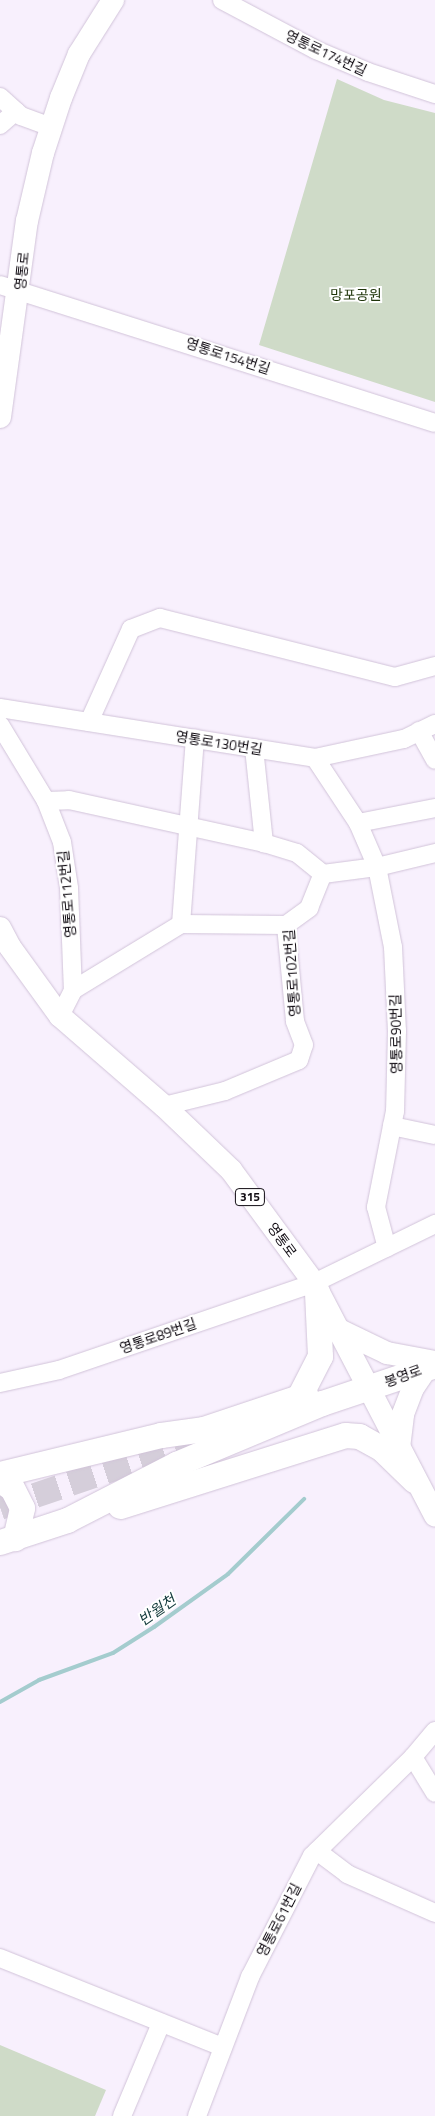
<!DOCTYPE html>
<meta charset="utf-8">
<style>
body{margin:0}
#map{position:relative;width:435px;height:2116px;overflow:hidden;background:#f8f0fd;font-family:"Titillium Web","Noto Sans KR",sans-serif}
div>[style]{position:absolute}
[style*='--x']{left:calc(var(--x)*1px);top:calc(var(--y)*1px);width:calc(var(--w)*1px);rotate:calc(var(--a)*1deg)}
.green>*{inset:0;background:#cfdbc8}
.stream>*{height:4px;margin:-2px;padding:0 2px;transform-origin:2px;border-radius:2px;background:#a4ccce}
.highway-tunnel>*{height:25px;margin-top:-12.5px;transform-origin:0;background:repeating-linear-gradient(90deg,#d5ceda 0 25px,transparent 0 37px)}
.roads{filter:drop-shadow(0 0 1px #d1c3d9) drop-shadow(0 0 1px #d1c3d9)}
.minor>*{height:18px;margin:-9px;padding:0 9px;transform-origin:9px;border-radius:9px;background:#fff}
.major>*{height:22px;margin:-11px;padding:0 11px;transform-origin:11px;border-radius:11px;background:#fff}
.highway>*{height:25px;margin:-12.5px;padding:0 12.5px;transform-origin:12.5px;border-radius:12.5px;background:#fff}
span{translate:-50% -50%;white-space:nowrap;text-align:center;line-height:1.15;-webkit-text-stroke:4px #fff;paint-order:stroke}
.shield-label span{padding:1px 4px;background:#fff;border:1px solid;border-radius:4px;-webkit-text-stroke-width:0}
.shield-label{font-size:12px;color:#110c13;font-weight:700}
.street-label{font-size:14px;color:#110c13}
.park-label{font-size:14px;color:#1f350a}
.water-label{font-size:15px;color:#12393b;font-style:italic}
</style>
<div id="map">
<div class="green">
<div style="clip-path:polygon(337px 79px,384px 100px,435px 113px,435px 402px,259px 345px)"></div>
<div style="clip-path:polygon(0 2045px,106px 2090px,95px 2116px,0 2116px)"></div>
</div>
<div class="stream">
<div style="--x:0;--y:1702;--w:45;--a:-29.4"></div>
<div style="--x:39;--y:1680;--w:79;--a:-20"></div>
<div style="--x:113;--y:1653;--w:49;--a:-32.4"></div>
<div style="--x:154;--y:1627;--w:91;--a:-35.6"></div>
<div style="--x:228;--y:1574;--w:107;--a:-44.6"></div>
</div>
<div class="highway-tunnel">
<div style="--x:0;--y:1507;--w:227;--a:-18.8"></div>
</div>
<div class="roads">
<div class="minor">
<div style="--x:222;--y:0;--w:106;--a:28"></div>
<div style="--x:316;--y:50;--w:56;--a:22.9"></div>
<div style="--x:368;--y:72;--w:71;--a:18.2"></div>
<div style="--x:0;--y:97;--w:28;--a:42"></div>
<div style="--x:21;--y:116;--w:32;--a:20"></div>
<div style="--x:0;--y:125;--w:21;--a:-41"></div>
<div style="--x:0;--y:285;--w:456;--a:17.6"></div>
<div style="--x:0;--y:708;--w:319;--a:9"></div>
<div style="--x:315;--y:758;--w:91;--a:-12.1"></div>
<div style="--x:404;--y:739;--w:34;--a:-26"></div>
<div style="--x:89;--y:722;--w:102;--a:-65.7"></div>
<div style="--x:131;--y:629;--w:31;--a:-21"></div>
<div style="--x:160;--y:618;--w:242;--a:14.1"></div>
<div style="--x:395;--y:677;--w:41;--a:-15.4"></div>
<div style="--x:0;--y:725;--w:89;--a:58.8"></div>
<div style="--x:46;--y:801;--w:44;--a:68.7"></div>
<div style="--x:62;--y:842;--w:47;--a:81.3"></div>
<div style="--x:69;--y:888;--w:102;--a:87.8"></div>
<div style="--x:419;--y:731;--w:33;--a:61"></div>
<div style="--x:254;--y:748;--w:96;--a:84"></div>
<div style="--x:315;--y:758;--w:78;--a:56.5"></div>
<div style="--x:358;--y:823;--w:48;--a:66.6"></div>
<div style="--x:377;--y:867;--w:82;--a:78.7"></div>
<div style="--x:393;--y:947;--w:84;--a:87.3"></div>
<div style="--x:397;--y:1031;--w:80;--a:91.4"></div>
<div style="--x:395;--y:1111;--w:98;--a:101.2"></div>
<div style="--x:376;--y:1207;--w:42;--a:75"></div>
<div style="--x:46;--y:801;--w:23;--a:-2"></div>
<div style="--x:69;--y:800;--w:200;--a:12.4"></div>
<div style="--x:264;--y:843;--w:34;--a:17"></div>
<div style="--x:297;--y:853;--w:33;--a:39"></div>
<div style="--x:323;--y:874;--w:54;--a:-7.4"></div>
<div style="--x:377;--y:867;--w:60;--a:-13.6"></div>
<div style="--x:358;--y:823;--w:78;--a:-11"></div>
<div style="--x:181;--y:924;--w:186;--a:-85.7"></div>
<div style="--x:60;--y:1016;--w:29;--a:-63"></div>
<div style="--x:73;--y:990;--w:127;--a:-31.4"></div>
<div style="--x:181;--y:924;--w:105;--a:0.5"></div>
<div style="--x:164;--y:1106;--w:63;--a:-13.8"></div>
<div style="--x:225;--y:1091;--w:80;--a:-22.7"></div>
<div style="--x:299;--y:1060;--w:16;--a:-72"></div>
<div style="--x:304;--y:1045;--w:26;--a:-111"></div>
<div style="--x:295;--y:1021;--w:96;--a:-95.4"></div>
<div style="--x:286;--y:925;--w:29;--a:-36"></div>
<div style="--x:309;--y:908;--w:37;--a:-68"></div>
<div style="--x:392;--y:1126;--w:44;--a:11.8"></div>
<div style="--x:0;--y:1383;--w:60;--a:-12.4"></div>
<div style="--x:59;--y:1370;--w:269;--a:-18.8"></div>
<div style="--x:314;--y:1283;--w:135;--a:-26"></div>
<div style="--x:413;--y:1757;--w:42;--a:58.6"></div>
<div style="--x:317;--y:1851;--w:38;--a:37"></div>
<div style="--x:347;--y:1874;--w:96;--a:23.9"></div>
<div style="--x:0;--y:1958;--w:240;--a:21.8"></div>
<div style="--x:122;--y:2116;--w:101;--a:-67.2"></div>
<div style="--x:197;--y:2116;--w:149;--a:-69.1"></div>
<div style="--x:250;--y:1977;--w:136;--a:-62.9"></div>
<div style="--x:312;--y:1856;--w:141;--a:-44.4"></div>
<div style="--x:413;--y:1757;--w:34;--a:-50"></div>
</div>
<div class="major">
<div style="--x:0;--y:417;--w:198;--a:-82.2"></div>
<div style="--x:27;--y:221;--w:70;--a:-76.8"></div>
<div style="--x:43;--y:153;--w:58;--a:-71.9"></div>
<div style="--x:61;--y:98;--w:48;--a:-67.8"></div>
<div style="--x:79;--y:54;--w:64;--a:-57.8"></div>
<div style="--x:0;--y:928;--w:21;--a:62"></div>
<div style="--x:10;--y:947;--w:85;--a:54.1"></div>
<div style="--x:60;--y:1016;--w:138;--a:40.9"></div>
<div style="--x:164;--y:1106;--w:93;--a:43.7"></div>
<div style="--x:231;--y:1170;--w:140;--a:53.7"></div>
<div style="--x:314;--y:1283;--w:262;--a:62.5"></div>
<div style="--x:335;--y:1328;--w:58;--a:25.7"></div>
<div style="--x:387;--y:1353;--w:49;--a:10.6"></div>
<div style="--x:399;--y:1448;--w:34;--a:-83"></div>
<div style="--x:403;--y:1414;--w:28;--a:-69"></div>
<div style="--x:413;--y:1388;--w:25;--a:-56"></div>
</div>
<div class="highway">
<div style="--x:299;--y:1397;--w:46;--a:-62.9"></div>
<div style="--x:320;--y:1356;--w:64;--a:-92.7"></div>
<div style="--x:0;--y:1474;--w:166;--a:-13.6"></div>
<div style="--x:161;--y:1435;--w:42;--a:-8.1"></div>
<div style="--x:203;--y:1429;--w:108;--a:-18.4"></div>
<div style="--x:0;--y:1480;--w:14;--a:34"></div>
<div style="--x:12;--y:1488;--w:22;--a:63"></div>
<div style="--x:22;--y:1508;--w:31;--a:103"></div>
<div style="--x:120;--y:1506;--w:236;--a:-17.5"></div>
<div style="--x:345;--y:1435;--w:14;--a:4"></div>
<div style="--x:359;--y:1436;--w:25;--a:29"></div>
<div style="--x:381;--y:1448;--w:46;--a:44.1"></div>
<div style="--x:0;--y:1542;--w:71;--a:-18.2"></div>
<div style="--x:67;--y:1520;--w:123;--a:-27.2"></div>
<div style="--x:176;--y:1464;--w:158;--a:-22.7"></div>
<div style="--x:322;--y:1403;--w:119;--a:-18.6"></div>
</div>
</div>
<div class="shield-label">
<span style="left:250px;top:1197px">315</span>
</div>
<div class="street-label">
<span style="left:326px;top:53px;rotate:25deg">영통로174번길</span>
<span style="left:22px;top:271px;rotate:-84deg">영통로</span>
<span style="left:228px;top:356px;rotate:18deg">영통로154번길</span>
<span style="left:219px;top:743px;rotate:9deg">영통로130번길</span>
<span style="left:67px;top:894px;rotate:-95deg">영통로112번길</span>
<span style="left:292px;top:973px;rotate:-94deg">영통로102번길</span>
<span style="left:396px;top:1034px;rotate:-91deg">영통로90번길</span>
<span style="left:282px;top:1240px;rotate:54deg">영통로</span>
<span style="left:158px;top:1336px;rotate:-19deg">영통로89번길</span>
<span style="left:403px;top:1376px;rotate:-20deg">봉영로</span>
<span style="left:279px;top:1920px;rotate:-63deg">영통로61번길</span>
</div>
<div class="park-label">
<span style="left:356px;top:295px">망포공원</span>
</div>
<div class="water-label">
<span style="left:157px;top:1610px;rotate:-35deg">반월천</span>
</div>
</div>
